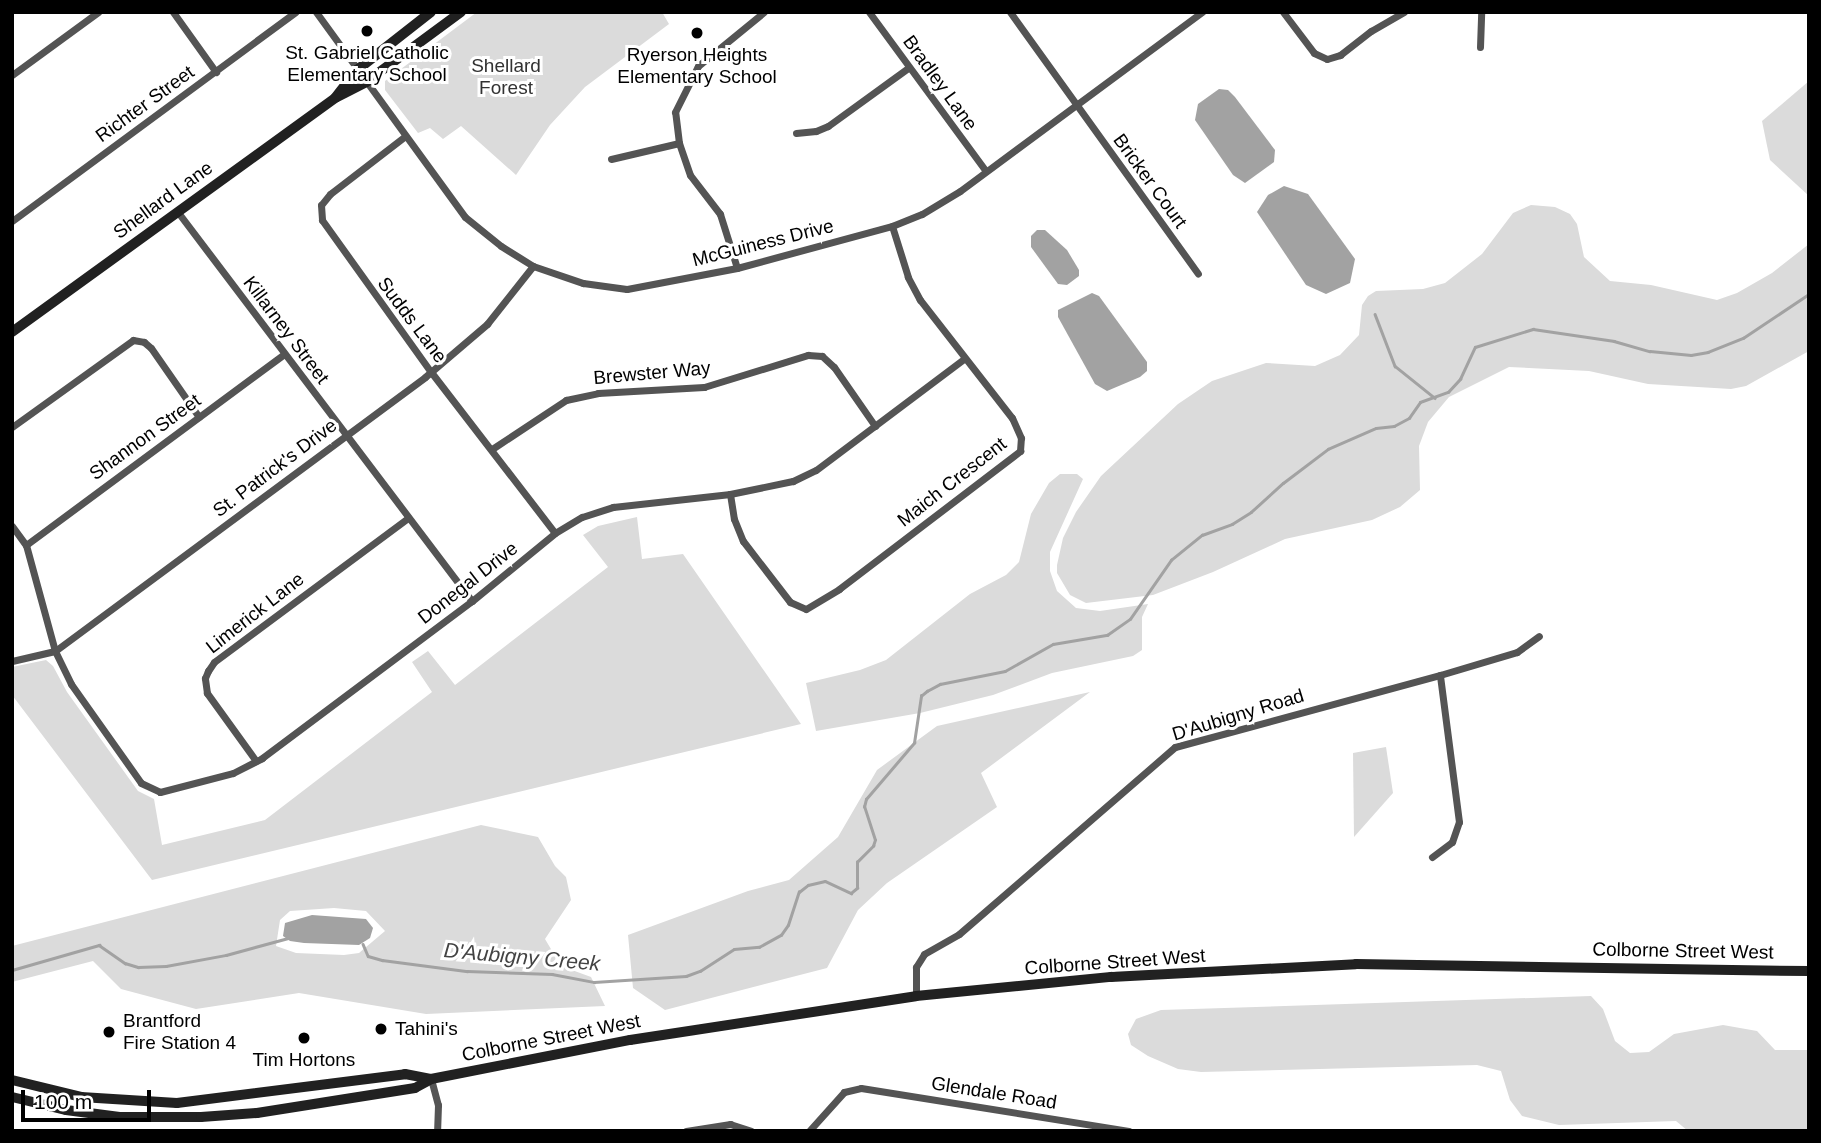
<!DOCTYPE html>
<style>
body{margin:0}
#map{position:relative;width:1821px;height:1143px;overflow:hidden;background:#fff;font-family:Helvetica,sans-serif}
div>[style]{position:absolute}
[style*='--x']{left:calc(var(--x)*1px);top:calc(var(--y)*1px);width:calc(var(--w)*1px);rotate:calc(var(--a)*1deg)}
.green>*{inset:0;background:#dbdbdb}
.water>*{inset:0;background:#a2a2a2}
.stream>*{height:2.5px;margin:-1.25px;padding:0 1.25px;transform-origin:1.25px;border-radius:1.25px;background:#a2a2a2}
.street>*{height:7px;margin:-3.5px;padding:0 3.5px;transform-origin:3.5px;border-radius:3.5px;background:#545454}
.secondary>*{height:10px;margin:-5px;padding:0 5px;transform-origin:5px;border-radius:5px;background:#212121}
.dots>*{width:19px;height:19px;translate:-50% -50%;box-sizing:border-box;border:4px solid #fff;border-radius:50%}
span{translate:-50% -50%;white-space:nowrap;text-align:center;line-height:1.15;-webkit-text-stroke:6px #fff;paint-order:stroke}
.poi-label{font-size:19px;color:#000}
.left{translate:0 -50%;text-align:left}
.park-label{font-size:19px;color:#323232}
.street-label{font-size:19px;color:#000}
.water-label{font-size:21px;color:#434343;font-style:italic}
.frame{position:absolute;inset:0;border:14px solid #000;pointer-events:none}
.scale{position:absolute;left:21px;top:1090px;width:130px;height:32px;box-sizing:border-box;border:4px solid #000;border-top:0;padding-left:9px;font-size:21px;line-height:24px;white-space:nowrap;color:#000;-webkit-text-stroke:5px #fff;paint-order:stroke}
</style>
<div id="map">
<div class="green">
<div style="clip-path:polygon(477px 12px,662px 12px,669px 24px,585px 87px,550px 125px,516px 175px,461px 126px,443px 139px,430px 128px,418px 133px,385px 90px,385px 81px)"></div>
<div style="clip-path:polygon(1809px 81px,1809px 196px,1770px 160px,1762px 121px)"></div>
<div style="clip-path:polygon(1531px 205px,1555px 207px,1570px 214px,1577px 224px,1584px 257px,1610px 281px,1651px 285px,1717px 300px,1737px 293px,1772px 273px,1809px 244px,1809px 351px,1746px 386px,1731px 389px,1648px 384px,1589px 371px,1509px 367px,1449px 397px,1428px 422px,1419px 446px,1420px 490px,1400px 507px,1372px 520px,1285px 539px,1213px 572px,1153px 595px,1086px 603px,1070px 595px,1057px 573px,1057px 565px,1063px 538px,1076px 512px,1101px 476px,1178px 404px,1212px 381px,1266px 363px,1315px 366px,1340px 355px,1359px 335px,1362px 305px,1368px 296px,1376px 291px,1423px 289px,1445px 283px,1482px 254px,1513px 213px)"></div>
<div style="clip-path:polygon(1060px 474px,1077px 474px,1083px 479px,1050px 552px,1050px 571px,1057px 591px,1076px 608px,1100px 611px,1148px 604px,1142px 617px,1142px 650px,1133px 656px,1052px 673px,993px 695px,920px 713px,816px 731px,806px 683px,860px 670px,886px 660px,970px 594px,1006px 575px,1019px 562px,1031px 514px,1049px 483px)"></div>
<div style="clip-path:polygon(637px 517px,642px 559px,683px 554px,801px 724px,152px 880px,12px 695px,12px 667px,46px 660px,53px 666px,67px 692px,138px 791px,154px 799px,162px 845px,265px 820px,432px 692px,412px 662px,428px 651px,455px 685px,608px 567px,583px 535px,598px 526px)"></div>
<div style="clip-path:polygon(1090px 692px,981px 773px,997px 807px,887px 883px,858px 910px,827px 968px,665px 1010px,633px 988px,628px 935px,748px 891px,789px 880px,838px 837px,877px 770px,937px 726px)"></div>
<div style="clip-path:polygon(1386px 747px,1393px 793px,1354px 837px,1353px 753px)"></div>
<div style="clip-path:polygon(evenodd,481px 825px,538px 837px,555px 866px,566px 877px,571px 900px,545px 939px,561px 966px,591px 977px,605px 1006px,426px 1014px,299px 993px,196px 1009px,121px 989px,93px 961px,12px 982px,12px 946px,481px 825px,334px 908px,366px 911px,385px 931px,359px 953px,344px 955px,296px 953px,276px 946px,280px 920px,290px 911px,334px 908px)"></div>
<div style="clip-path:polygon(1591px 996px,1603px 1009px,1615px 1041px,1630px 1053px,1649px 1052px,1674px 1034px,1723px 1025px,1757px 1031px,1775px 1050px,1809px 1050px,1809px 1131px,1688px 1131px,1676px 1121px,1559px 1125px,1522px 1116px,1510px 1100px,1501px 1071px,1477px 1065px,1201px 1072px,1178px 1069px,1148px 1056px,1131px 1045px,1128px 1034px,1136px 1019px,1161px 1010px)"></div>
</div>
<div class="water">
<div style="clip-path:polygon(1219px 89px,1228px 90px,1235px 97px,1275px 150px,1274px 162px,1245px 183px,1233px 175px,1195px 120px,1198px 104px)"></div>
<div style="clip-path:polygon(1284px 186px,1308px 194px,1355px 259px,1350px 283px,1326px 294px,1306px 285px,1257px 212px,1268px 195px)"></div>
<div style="clip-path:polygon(1037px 230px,1045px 230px,1067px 250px,1079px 270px,1079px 276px,1067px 285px,1058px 284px,1031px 247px,1031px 236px)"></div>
<div style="clip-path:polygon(1092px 293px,1099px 296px,1147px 362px,1147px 371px,1140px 377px,1107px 391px,1095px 384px,1058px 317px,1058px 310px)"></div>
<div style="clip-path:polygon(312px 915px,366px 919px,373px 928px,370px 938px,359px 945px,304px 943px,290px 941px,283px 936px,285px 923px)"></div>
</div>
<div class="stream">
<div style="--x:1375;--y:314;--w:56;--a:69"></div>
<div style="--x:1395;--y:366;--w:51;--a:38.7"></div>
<div style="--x:363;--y:944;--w:13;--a:67"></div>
<div style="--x:368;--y:956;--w:15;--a:16"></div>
<div style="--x:382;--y:960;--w:86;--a:7.4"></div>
<div style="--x:467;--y:971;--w:85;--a:2"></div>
<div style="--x:552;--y:974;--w:43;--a:10.8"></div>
<div style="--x:594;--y:982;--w:92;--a:-3.7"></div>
<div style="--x:686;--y:976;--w:15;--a:-20"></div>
<div style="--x:700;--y:971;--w:40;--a:-32.9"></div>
<div style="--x:734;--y:949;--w:25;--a:-5"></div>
<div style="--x:759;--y:947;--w:25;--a:-29"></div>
<div style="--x:781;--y:935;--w:12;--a:-55"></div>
<div style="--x:788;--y:925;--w:35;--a:-72"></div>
<div style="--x:799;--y:892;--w:11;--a:-38"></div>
<div style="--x:808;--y:885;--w:17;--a:-13"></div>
<div style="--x:825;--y:881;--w:29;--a:25"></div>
<div style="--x:851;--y:893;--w:8;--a:-40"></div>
<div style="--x:857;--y:888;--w:26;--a:-90"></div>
<div style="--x:857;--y:862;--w:23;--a:-45"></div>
<div style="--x:873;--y:846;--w:6;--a:-72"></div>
<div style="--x:875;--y:840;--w:35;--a:-108"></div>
<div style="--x:864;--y:807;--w:8;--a:-76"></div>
<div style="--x:866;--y:799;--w:74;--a:-49.4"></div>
<div style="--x:914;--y:743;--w:48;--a:-81.5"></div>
<div style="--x:921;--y:696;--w:8;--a:-40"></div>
<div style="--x:927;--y:691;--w:15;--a:-28"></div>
<div style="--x:940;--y:684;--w:66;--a:-11.3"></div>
<div style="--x:1005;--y:671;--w:55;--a:-29.4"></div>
<div style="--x:1053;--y:644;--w:55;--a:-9.5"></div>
<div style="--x:1107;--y:635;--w:28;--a:-35"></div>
<div style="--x:1130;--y:619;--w:72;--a:-55.2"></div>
<div style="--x:1171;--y:560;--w:40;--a:-39"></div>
<div style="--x:1202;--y:535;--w:32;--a:-20"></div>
<div style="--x:1232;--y:524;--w:22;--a:-32"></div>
<div style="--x:1251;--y:512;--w:43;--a:-42.2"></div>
<div style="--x:1283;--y:483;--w:56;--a:-37.1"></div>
<div style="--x:1328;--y:449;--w:52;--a:-23.6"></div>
<div style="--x:1376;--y:428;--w:18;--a:-6"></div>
<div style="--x:1394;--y:426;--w:17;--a:-28"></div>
<div style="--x:1409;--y:418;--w:19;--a:-55"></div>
<div style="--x:1420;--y:402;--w:30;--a:-20"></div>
<div style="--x:1448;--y:392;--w:18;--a:-47"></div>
<div style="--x:1460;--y:379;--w:35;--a:-65"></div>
<div style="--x:1475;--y:347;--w:61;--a:-17.2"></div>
<div style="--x:1533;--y:329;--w:82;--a:8.4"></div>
<div style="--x:1614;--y:341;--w:37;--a:16"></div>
<div style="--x:1650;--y:351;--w:41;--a:5.6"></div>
<div style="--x:1691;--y:355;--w:17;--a:-10"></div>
<div style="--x:1708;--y:352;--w:38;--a:-22"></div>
<div style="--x:1743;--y:338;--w:79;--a:-33.7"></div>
<div style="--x:12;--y:970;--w:91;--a:-16"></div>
<div style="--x:99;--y:945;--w:32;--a:35"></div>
<div style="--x:125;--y:963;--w:14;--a:17"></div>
<div style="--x:138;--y:967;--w:28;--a:-2"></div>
<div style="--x:166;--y:966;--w:61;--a:-10.4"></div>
<div style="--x:226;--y:955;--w:64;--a:-15.3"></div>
</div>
<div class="street">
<div style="--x:173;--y:12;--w:74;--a:54.4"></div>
<div style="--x:316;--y:12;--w:253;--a:54"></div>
<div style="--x:465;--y:217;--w:46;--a:38.9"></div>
<div style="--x:501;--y:246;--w:38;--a:32"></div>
<div style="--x:533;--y:266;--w:53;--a:18.8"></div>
<div style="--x:583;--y:283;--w:44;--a:7.8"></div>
<div style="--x:627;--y:289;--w:112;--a:-10.8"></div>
<div style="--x:737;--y:268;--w:161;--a:-15.2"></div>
<div style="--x:892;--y:226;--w:32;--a:-22"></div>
<div style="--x:922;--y:214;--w:44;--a:-31.2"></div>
<div style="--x:960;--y:191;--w:301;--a:-36.5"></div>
<div style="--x:869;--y:12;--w:197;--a:53.7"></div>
<div style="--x:1010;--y:12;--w:322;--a:54.3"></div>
<div style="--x:1283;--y:12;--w:51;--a:52.9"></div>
<div style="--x:1314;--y:53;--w:14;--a:25"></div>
<div style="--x:1327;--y:59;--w:14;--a:-17"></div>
<div style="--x:1340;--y:55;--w:39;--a:-38"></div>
<div style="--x:1371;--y:31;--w:38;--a:-30"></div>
<div style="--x:1480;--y:47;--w:35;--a:-88"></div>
<div style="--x:12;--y:75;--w:107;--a:-36.2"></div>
<div style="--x:796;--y:133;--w:20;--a:-6"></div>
<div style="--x:816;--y:131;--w:13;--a:-23"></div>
<div style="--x:828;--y:126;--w:99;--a:-35.9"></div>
<div style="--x:404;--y:137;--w:93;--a:142.4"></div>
<div style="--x:330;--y:194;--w:14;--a:129"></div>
<div style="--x:321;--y:205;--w:15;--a:86"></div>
<div style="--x:322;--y:220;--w:187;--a:54.4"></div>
<div style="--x:431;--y:372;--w:203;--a:52.4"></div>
<div style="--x:611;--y:159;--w:70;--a:-13.2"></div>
<div style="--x:177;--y:211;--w:489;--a:52.9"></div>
<div style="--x:12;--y:221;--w:352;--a:-36.4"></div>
<div style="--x:737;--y:268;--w:57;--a:-107.5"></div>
<div style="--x:720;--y:214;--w:49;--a:-127.6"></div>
<div style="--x:690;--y:175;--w:34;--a:-109"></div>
<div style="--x:679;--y:143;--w:31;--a:-97"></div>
<div style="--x:675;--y:112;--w:51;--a:-63.4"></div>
<div style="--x:698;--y:66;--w:85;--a:-39.3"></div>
<div style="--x:12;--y:427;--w:149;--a:-35.7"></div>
<div style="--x:133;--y:340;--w:11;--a:10"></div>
<div style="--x:144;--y:342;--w:9;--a:41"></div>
<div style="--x:151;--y:348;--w:84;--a:55.2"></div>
<div style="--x:492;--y:449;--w:89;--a:-33.5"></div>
<div style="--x:566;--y:400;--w:33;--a:-12"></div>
<div style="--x:598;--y:393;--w:106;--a:-3.2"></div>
<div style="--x:704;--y:387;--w:109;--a:-17.1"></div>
<div style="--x:808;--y:355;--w:14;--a:4"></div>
<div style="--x:822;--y:356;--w:16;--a:43"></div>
<div style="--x:834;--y:367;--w:72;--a:55.2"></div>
<div style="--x:730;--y:494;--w:25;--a:81"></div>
<div style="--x:734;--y:519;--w:24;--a:68"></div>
<div style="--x:743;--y:541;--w:77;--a:52.4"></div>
<div style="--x:790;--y:602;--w:17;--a:24"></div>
<div style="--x:806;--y:609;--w:39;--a:-31"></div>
<div style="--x:839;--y:589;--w:228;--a:-37.3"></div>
<div style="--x:1020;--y:451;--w:13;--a:-86"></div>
<div style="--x:1021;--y:438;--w:22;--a:-114"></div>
<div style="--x:1012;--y:418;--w:150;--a:-127.9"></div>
<div style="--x:920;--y:300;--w:26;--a:-118"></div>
<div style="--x:908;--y:277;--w:53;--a:-107.4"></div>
<div style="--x:12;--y:526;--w:24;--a:54"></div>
<div style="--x:26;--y:545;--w:110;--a:74.7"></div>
<div style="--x:55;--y:651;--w:37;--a:64"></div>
<div style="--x:71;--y:684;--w:121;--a:54.7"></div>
<div style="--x:141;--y:783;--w:21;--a:25"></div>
<div style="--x:160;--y:792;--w:75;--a:-14.6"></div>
<div style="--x:233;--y:773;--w:33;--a:-27"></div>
<div style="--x:262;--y:758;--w:262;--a:-36.8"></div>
<div style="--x:472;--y:601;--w:107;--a:-39.3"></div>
<div style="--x:555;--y:533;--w:31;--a:-31"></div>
<div style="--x:582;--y:517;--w:33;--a:-18"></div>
<div style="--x:613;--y:507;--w:118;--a:-6.3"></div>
<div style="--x:730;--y:494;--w:64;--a:-11.7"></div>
<div style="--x:793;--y:481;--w:25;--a:-26"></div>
<div style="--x:816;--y:470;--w:186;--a:-36.9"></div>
<div style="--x:26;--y:545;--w:321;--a:-36.5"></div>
<div style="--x:12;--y:661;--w:44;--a:-13.1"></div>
<div style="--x:55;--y:651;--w:460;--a:-36.5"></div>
<div style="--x:425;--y:377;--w:82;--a:-40.5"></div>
<div style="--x:487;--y:324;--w:74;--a:-51.6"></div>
<div style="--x:256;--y:761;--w:84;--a:-125.8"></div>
<div style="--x:207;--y:693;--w:15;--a:-98"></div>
<div style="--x:205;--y:678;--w:8;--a:-67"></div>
<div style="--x:208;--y:671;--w:11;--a:-56"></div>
<div style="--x:214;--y:662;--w:242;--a:-36.6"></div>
<div style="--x:1432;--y:857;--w:25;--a:-37"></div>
<div style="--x:1452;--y:842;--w:21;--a:-71"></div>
<div style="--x:1459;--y:822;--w:148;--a:-97.4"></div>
<div style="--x:916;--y:996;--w:29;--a:-90"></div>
<div style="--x:916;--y:967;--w:15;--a:-58"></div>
<div style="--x:924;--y:954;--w:40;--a:-29.7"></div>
<div style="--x:959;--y:934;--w:286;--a:-40.9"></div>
<div style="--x:1175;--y:747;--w:275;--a:-15.2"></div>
<div style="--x:1440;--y:675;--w:80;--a:-16.6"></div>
<div style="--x:1517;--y:652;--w:27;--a:-36"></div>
<div style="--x:431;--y:1079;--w:27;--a:75"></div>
<div style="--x:438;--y:1105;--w:26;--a:92"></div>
<div style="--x:686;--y:1131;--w:45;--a:-9"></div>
<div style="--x:730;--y:1124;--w:22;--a:18"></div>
<div style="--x:809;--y:1131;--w:52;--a:-48.1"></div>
<div style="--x:844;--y:1092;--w:17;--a:-13"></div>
<div style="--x:861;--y:1088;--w:271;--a:9.1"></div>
</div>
<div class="secondary">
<div style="--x:337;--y:97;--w:33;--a:-27"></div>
<div style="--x:366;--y:82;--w:118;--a:-36.4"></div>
<div style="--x:12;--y:332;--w:399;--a:-35.9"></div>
<div style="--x:335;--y:98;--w:36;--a:-52"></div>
<div style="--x:357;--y:70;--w:94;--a:-38.1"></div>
<div style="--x:12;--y:1080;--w:71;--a:13.8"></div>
<div style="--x:81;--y:1097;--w:96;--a:3.6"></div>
<div style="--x:177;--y:1103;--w:230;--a:-7.2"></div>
<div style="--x:405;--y:1074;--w:26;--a:11"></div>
<div style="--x:12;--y:1097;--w:56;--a:13.5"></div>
<div style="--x:66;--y:1110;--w:54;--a:7.4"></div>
<div style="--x:120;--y:1117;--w:81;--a:0"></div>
<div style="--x:201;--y:1117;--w:56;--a:-4.1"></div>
<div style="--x:257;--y:1113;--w:160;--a:-9"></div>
<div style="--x:415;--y:1088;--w:18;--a:-29"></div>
<div style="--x:431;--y:1079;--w:203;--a:-11.1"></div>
<div style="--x:630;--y:1040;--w:289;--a:-8.7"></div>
<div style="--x:916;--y:996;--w:196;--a:-5.6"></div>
<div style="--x:1111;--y:977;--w:245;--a:-3"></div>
<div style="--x:1356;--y:964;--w:453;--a:0.9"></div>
</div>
<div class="dots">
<div style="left:367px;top:31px;background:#000"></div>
<div style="left:697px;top:33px;background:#000"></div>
<div style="left:381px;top:1029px;background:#000"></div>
<div style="left:109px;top:1032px;background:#000"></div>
<div style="left:304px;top:1038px;background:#000"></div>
</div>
<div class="poi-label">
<span style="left:367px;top:64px">St. Gabriel Catholic<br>Elementary School</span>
<span style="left:697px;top:66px">Ryerson Heights<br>Elementary School</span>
<span class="left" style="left:123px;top:1032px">Brantford<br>Fire Station 4</span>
<span class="left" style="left:395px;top:1029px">Tahini's</span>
<span style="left:304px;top:1060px">Tim Hortons</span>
</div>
<div class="park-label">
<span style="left:506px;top:77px">Shellard<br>Forest</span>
</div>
<div class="street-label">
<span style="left:940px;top:83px;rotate:54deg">Bradley Lane</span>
<span style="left:145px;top:104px;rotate:-36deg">Richter Street</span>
<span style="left:1150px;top:181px;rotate:54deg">Bricker Court</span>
<span style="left:163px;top:200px;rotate:-36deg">Shellard Lane</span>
<span style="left:763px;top:243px;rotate:-14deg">McGuiness Drive</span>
<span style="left:412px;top:320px;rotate:53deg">Sudds Lane</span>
<span style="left:286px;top:330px;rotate:53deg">Killarney Street</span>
<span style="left:652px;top:373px;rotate:-5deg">Brewster Way</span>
<span style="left:145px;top:437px;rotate:-36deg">Shannon Street</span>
<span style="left:275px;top:468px;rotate:-37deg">St. Patrick's Drive</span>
<span style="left:952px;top:482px;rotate:-38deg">Maich Crescent</span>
<span style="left:468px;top:583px;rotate:-38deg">Donegal Drive</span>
<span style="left:255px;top:613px;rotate:-38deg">Limerick Lane</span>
<span style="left:1238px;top:715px;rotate:-17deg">D'Aubigny Road</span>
<span style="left:1683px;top:951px;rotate:1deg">Colborne Street West</span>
<span style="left:1115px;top:962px;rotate:-4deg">Colborne Street West</span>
<span style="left:551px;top:1038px;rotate:-11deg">Colborne Street West</span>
<span style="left:994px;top:1093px;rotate:9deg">Glendale Road</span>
</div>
<div class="water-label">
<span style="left:522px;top:957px;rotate:5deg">D'Aubigny Creek</span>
</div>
<div class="frame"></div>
<div class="scale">100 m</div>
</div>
